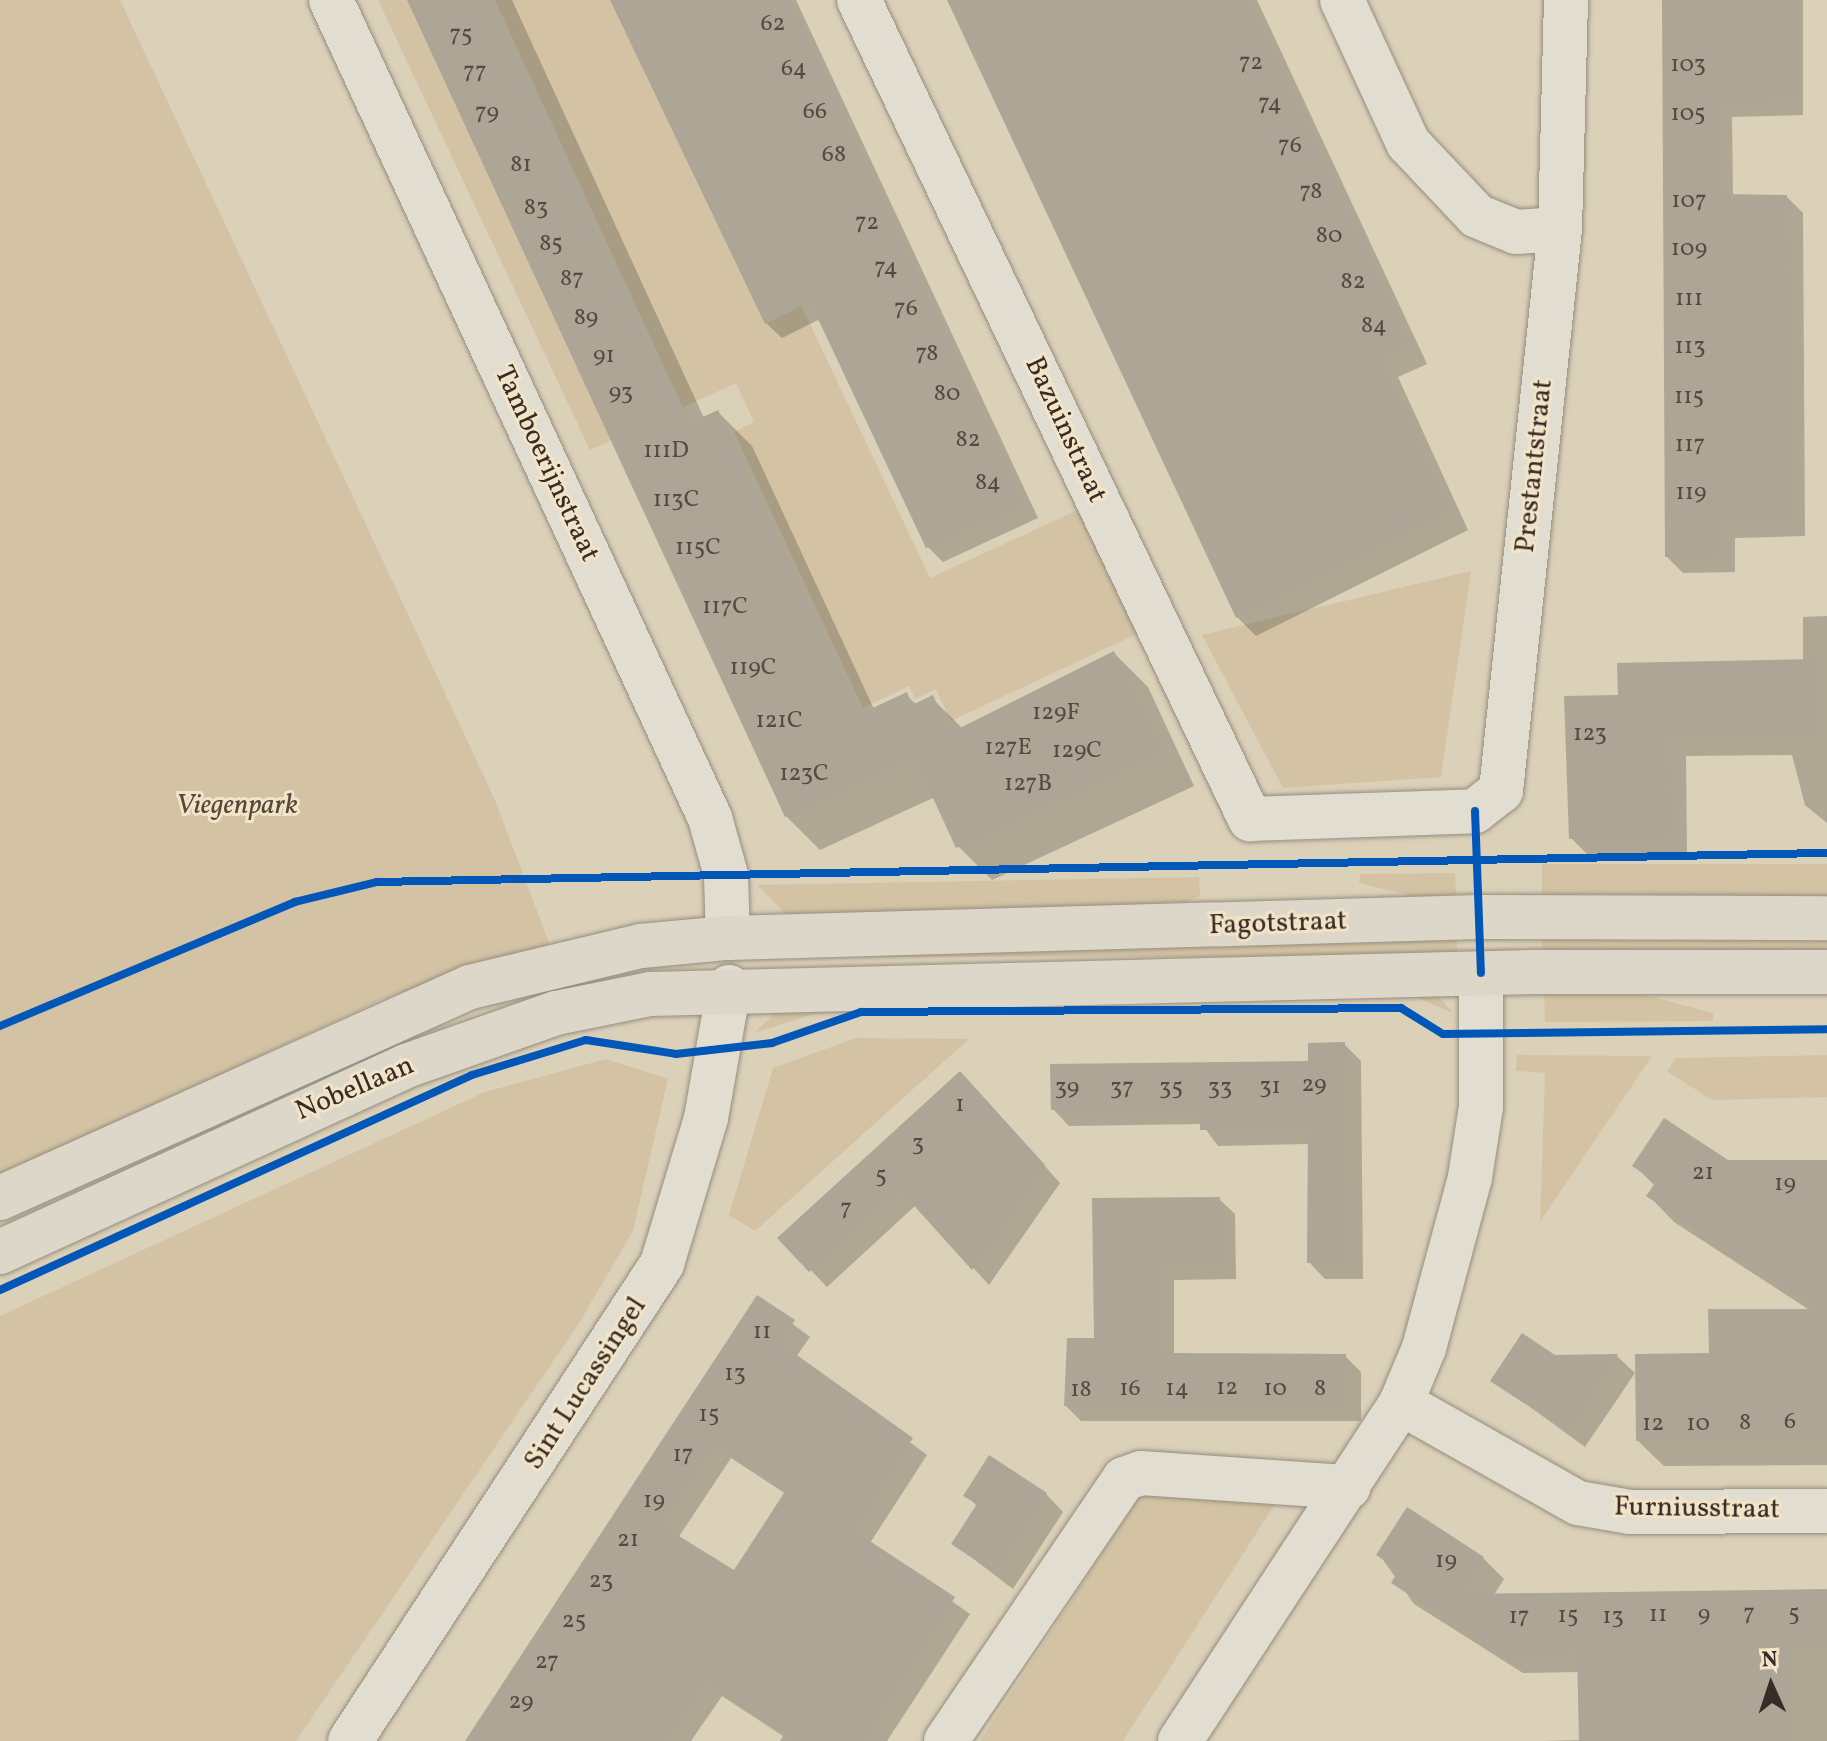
<!DOCTYPE html>
<style>
body{margin:0}
#map{position:relative;width:1827px;height:1741px;overflow:hidden;background:#dbd0b8;font-family:Vollkorn,serif}
div>[style]{position:absolute}
[style*='--x']{left:calc(var(--x)*1px);top:calc(var(--y)*1px);width:calc(var(--w)*1px);rotate:calc(var(--a)*1deg)}
.green>*{inset:0;background:#d3c3a4;transform-origin:0 0}
.shadow>*{inset:0;background:#0003}
.building>*{inset:0;background:#ada595}
.roads{filter:drop-shadow(0 0 2px #958d7f) drop-shadow(0 0 2px #958d7f)}
.minor>*{height:44px;margin:-22px;padding:0 22px;transform-origin:22px;border-radius:22px;background:#e2ddd1}
.primary>*{height:44px;margin:-22px;padding:0 22px;transform-origin:22px;border-radius:22px;background:#ddd7c9}
.cycleway>*{height:8px;margin:-4px;padding:0 4px;transform-origin:4px;border-radius:4px;background:#0057b8}
span{translate:-50% -50%;white-space:nowrap;text-align:center;line-height:1.15;-webkit-text-stroke:6px #f1e4c7;paint-order:stroke}
.number-label{font-size:24px;color:#564a42}
.number-label span{-webkit-text-stroke-width:0}
.street-label{font-size:28px;color:#392b26}
.park-label{font-size:28px;color:#56473c;font-style:italic}
.north{position:absolute;left:1731px;top:1645px;width:80px;height:80px;-webkit-text-stroke:6px #f1e4c7;paint-order:stroke;rotate:357deg;font-size:22px;font-weight:700;line-height:32px;text-align:center;color:#392b26}
.north::after{content:'';display:block;margin:auto;width:28px;height:36px;background:#392b26;clip-path:polygon(50% 0,100% 100%,50% 72%,0 100%)}
</style>
<div id="map">
<div class="green">
<div style="clip-path:polygon(0 0,120px 0,495px 800px,551px 948px,382px 999px,0 1177px)"></div>
<div style="clip-path:polygon(378px 0,657px 0,930px 578px,1104px 498px,1162px 622px,951px 721px,936px 689px,915px 699px,909px 686px,863px 708px,734px 432px,754px 422px,736px 383px,590px 450px)"></div>
<div style="clip-path:polygon(1471px 571px,1441px 777px,1283px 788px,1202px 635px)"></div>
<div style="left:1827px;top:864px;width:40px;height:285px;rotate:90deg"></div>
<div style="clip-path:polygon(1455px 873px,1457px 907px,1359px 883px,1360px 874px)"></div>
<div style="clip-path:polygon(1199px 877px,1200px 896px,1169px 911px,787px 915px,757px 885px)"></div>
<div style="left:1457px;top:935px;width:22px;height:706px;rotate:90deg"></div>
<div style="left:1542px;top:935px;width:285px;height:20px"></div>
<div style="clip-path:polygon(1612px 986px,1713px 1013px,1713px 1021px,1545px 1022px,1544px 990px)"></div>
<div style="clip-path:polygon(1433px 990px,1453px 1013px,1411px 995px,832px 1008px,754px 1033px,780px 1009px)"></div>
<div style="clip-path:polygon(856px 1038px,969px 1039px,755px 1231px,729px 1215px,773px 1068px)"></div>
<div style="clip-path:polygon(1517px 1055px,1652px 1056px,1540px 1222px,1545px 1073px,1516px 1071px)"></div>
<div style="clip-path:polygon(1827px 1055px,1827px 1097px,1712px 1100px,1667px 1071px,1676px 1058px)"></div>
<div style="clip-path:polygon(606px 1059px,668px 1079px,633px 1231px,579px 1323px,296px 1741px,0 1741px,0 1316px,485px 1092px)"></div>
<div style="clip-path:polygon(1142px 1492px,1277px 1501px,1123px 1741px,980px 1741px)"></div>
</div>
<div class="shadow">
<div style="clip-path:polygon(410px 0,512px 0,704px 418px,718px 412px,752px 446px,874px 709px,906px 695px,917px 705px,932px 698px,963px 729px,1114px 653px,1148px 687px,1194px 786px,992px 880px,958px 846px,935px 797px,820px 850px,786px 816px)"></div>
<div style="clip-path:polygon(613px 0,796px 0,1038px 518px,943px 562px,928px 547px,820px 319px,782px 338px,766px 323px)"></div>
<div style="clip-path:polygon(949px 0,1257px 0,1427px 364px,1398px 377px,1468px 530px,1256px 636px,1237px 617px)"></div>
<div style="clip-path:polygon(1664px 0,1803px 0,1803px 115px,1732px 117px,1733px 197px,1787px 197px,1803px 213px,1805px 536px,1735px 538px,1735px 572px,1683px 573px,1667px 557px)"></div>
<div style="clip-path:polygon(1827px 616px,1827px 823px,1805px 805px,1792px 755px,1686px 756px,1687px 855px,1590px 857px,1571px 838px,1620px 696px,1803px 661px,1803px 617px)"></div>
<div style="clip-path:polygon(1344px 1044px,1361px 1061px,1363px 1279px,1325px 1279px,1309px 1262px,1310px 1144px,1218px 1146px,1202px 1124px,1069px 1126px,1053px 1109px,1310px 1063px)"></div>
<div style="clip-path:polygon(977px 1090px,1060px 1183px,989px 1285px,916px 1205px,827px 1287px,780px 1238px)"></div>
<div style="clip-path:polygon(1827px 1161px,1827px 1465px,1664px 1466px,1638px 1441px,1711px 1355px,1811px 1311px,1674px 1222px,1649px 1196px,1655px 1186px,1635px 1166px)"></div>
<div style="clip-path:polygon(1219px 1199px,1235px 1214px,1236px 1279px,1174px 1280px,1174px 1355px,1345px 1356px,1361px 1372px,1361px 1421px,1081px 1421px,1066px 1406px,1096px 1340px,1094px 1200px)"></div>
<div style="clip-path:polygon(evenodd,758px 1298px,810px 1337px,796px 1357px,927px 1455px,870px 1543px,970px 1614px,887px 1741px,780px 1741px,783px 1736px,722px 1696px,691px 1741px,467px 1741px,758px 1298px,731px 1458px,786px 1494px,734px 1573px,678px 1538px,731px 1458px)"></div>
<div style="clip-path:polygon(1617px 1356px,1635px 1373px,1585px 1447px,1493px 1380px,1554px 1357px)"></div>
<div style="clip-path:polygon(1046px 1494px,1063px 1512px,1013px 1589px,954px 1544px,978px 1507px,966px 1495px)"></div>
<div style="clip-path:polygon(1379px 1554px,1483px 1558px,1504px 1579px,1494px 1595px,1827px 1590px,1827px 1741px,1543px 1741px,1581px 1740px,1580px 1672px,1523px 1673px,1414px 1604px)"></div>
</div>
<div class="building">
<div style="clip-path:polygon(407px 0,495px 0,690px 423px,718px 410px,860px 714px,907px 692px,912px 705px,933px 695px,950px 733px,1114px 651px,1162px 752px,956px 848px,914px 757px,785px 817px)"></div>
<div style="clip-path:polygon(610px 0,790px 0,1024px 503px,926px 548px,810px 302px,765px 324px)"></div>
<div style="clip-path:polygon(947px 0,1248px 0,1410px 345px,1380px 358px,1450px 510px,1236px 618px)"></div>
<div style="clip-path:polygon(1662px 0,1797px 0,1798px 99px,1717px 101px,1718px 194px,1787px 195px,1789px 336px,1789px 521px,1719px 522px,1719px 556px,1665px 557px)"></div>
<div style="clip-path:polygon(1818px 659px,1819px 736px,1667px 737px,1669px 837px,1569px 839px,1564px 696px,1618px 695px,1617px 663px)"></div>
<div style="clip-path:polygon(1345px 1042px,1347px 1263px,1307px 1263px,1308px 1128px,1200px 1130px,1200px 1108px,1051px 1110px,1050px 1064px,1308px 1061px,1308px 1043px)"></div>
<div style="clip-path:polygon(960px 1071px,1045px 1165px,972px 1270px,899px 1189px,809px 1272px,777px 1238px)"></div>
<div style="clip-path:polygon(1664px 1118px,1728px 1160px,1827px 1160px,1827px 1439px,1636px 1441px,1635px 1354px,1709px 1353px,1708px 1309px,1819px 1309px,1646px 1196px,1656px 1182px,1632px 1166px)"></div>
<div style="clip-path:polygon(1220px 1197px,1221px 1264px,1159px 1265px,1159px 1353px,1346px 1354px,1346px 1406px,1064px 1406px,1067px 1338px,1094px 1338px,1092px 1198px)"></div>
<div style="clip-path:polygon(evenodd,757px 1295px,795px 1320px,780px 1343px,913px 1438px,853px 1530px,955px 1597px,904px 1676px,862px 1741px,796px 1741px,705px 1681px,665px 1741px,465px 1741px,757px 1295px,714px 1443px,786px 1490px,734px 1570px,661px 1525px,714px 1443px)"></div>
<div style="clip-path:polygon(1522px 1333px,1555px 1355px,1618px 1354px,1567px 1431px,1490px 1381px)"></div>
<div style="clip-path:polygon(989px 1455px,1047px 1493px,995px 1573px,951px 1544px,977px 1504px,963px 1496px)"></div>
<div style="clip-path:polygon(1407px 1507px,1484px 1557px,1461px 1594px,1827px 1589px,1827px 1648px,1794px 1648px,1794px 1741px,1579px 1741px,1577px 1652px,1500px 1653px,1391px 1583px,1399px 1570px,1376px 1555px)"></div>
</div>
<div class="roads">
<div class="minor">
<div style="--x:331;--y:0;--w:902;--a:65.14"></div>
<div style="--x:710;--y:818;--w:59;--a:74.3"></div>
<div style="--x:726;--y:875;--w:63;--a:88.2"></div>
<div style="--x:859;--y:0;--w:908;--a:64.48"></div>
<div style="--x:1250;--y:819;--w:225;--a:-2"></div>
<div style="--x:1475;--y:811;--w:33;--a:-38"></div>
<div style="--x:1501;--y:791;--w:565;--a:-84.01"></div>
<div style="--x:1560;--y:229;--w:229;--a:-88.5"></div>
<div style="--x:1342;--y:0;--w:157;--a:65.2"></div>
<div style="--x:1408;--y:143;--w:100;--a:46.6"></div>
<div style="--x:1477;--y:216;--w:42;--a:22.3"></div>
<div style="--x:1516;--y:232;--w:44;--a:-3.9"></div>
<div style="--x:1401;--y:1403;--w:203;--a:29.5"></div>
<div style="--x:1578;--y:1503;--w:53;--a:9.8"></div>
<div style="--x:1630;--y:1512;--w:197;--a:-0.3"></div>
<div style="--x:350;--y:1741;--w:570;--a:-56.81"></div>
<div style="--x:662;--y:1264;--w:152;--a:-73.2"></div>
<div style="--x:706;--y:1118;--w:133;--a:-80"></div>
<div style="--x:946;--y:1741;--w:317;--a:-55.8"></div>
<div style="--x:1124;--y:1479;--w:18;--a:-19"></div>
<div style="--x:1141;--y:1473;--w:208;--a:3.9"></div>
<div style="--x:1180;--y:1741;--w:404;--a:-56.8"></div>
<div style="--x:1401;--y:1403;--w:60;--a:-67.3"></div>
<div style="--x:1424;--y:1348;--w:177;--a:-74.9"></div>
<div style="--x:1470;--y:1177;--w:71;--a:-81.1"></div>
<div style="--x:1481;--y:1107;--w:134;--a:-90"></div>
</div>
<div class="primary">
<div style="--x:0;--y:1198;--w:515;--a:-24.18"></div>
<div style="--x:470;--y:987;--w:176;--a:-13.5"></div>
<div style="--x:641;--y:946;--w:87;--a:-5.3"></div>
<div style="--x:728;--y:938;--w:751;--a:-1.6"></div>
<div style="--x:1479;--y:917;--w:348;--a:0.2"></div>
<div style="--x:0;--y:1252;--w:447;--a:-24.6"></div>
<div style="--x:406;--y:1066;--w:159;--a:-19.5"></div>
<div style="--x:556;--y:1013;--w:96;--a:-11.4"></div>
<div style="--x:650;--y:994;--w:884;--a:-1.43"></div>
<div style="--x:1534;--y:972;--w:293;--a:0"></div>
</div>
</div>
<div class="cycleway">
<div style="--x:1475;--y:811;--w:162;--a:87.9"></div>
<div style="--x:0;--y:1026;--w:320;--a:-22.8"></div>
<div style="--x:295;--y:902;--w:84;--a:-13.7"></div>
<div style="--x:377;--y:882;--w:1450;--a:-1.15"></div>
<div style="--x:0;--y:1290;--w:519;--a:-24.49"></div>
<div style="--x:472;--y:1075;--w:119;--a:-17.1"></div>
<div style="--x:586;--y:1040;--w:91;--a:8.8"></div>
<div style="--x:676;--y:1054;--w:97;--a:-6.5"></div>
<div style="--x:772;--y:1043;--w:94;--a:-19.2"></div>
<div style="--x:861;--y:1012;--w:540;--a:-0.42"></div>
<div style="--x:1401;--y:1008;--w:49;--a:31.8"></div>
<div style="--x:1443;--y:1034;--w:384;--a:-0.7"></div>
</div>
<div class="number-label">
<span style="left:773px;top:25px">62</span>
<span style="left:461px;top:36px">75</span>
<span style="left:1251px;top:64px">72</span>
<span style="left:1688px;top:66px">103</span>
<span style="left:794px;top:70px">64</span>
<span style="left:475px;top:73px">77</span>
<span style="left:1270px;top:105px">74</span>
<span style="left:815px;top:113px">66</span>
<span style="left:487px;top:114px">79</span>
<span style="left:1688px;top:115px">105</span>
<span style="left:1290px;top:147px">76</span>
<span style="left:834px;top:156px">68</span>
<span style="left:521px;top:166px">81</span>
<span style="left:1311px;top:193px">78</span>
<span style="left:1689px;top:202px">107</span>
<span style="left:536px;top:209px">83</span>
<span style="left:867px;top:224px">72</span>
<span style="left:1329px;top:237px">80</span>
<span style="left:551px;top:245px">85</span>
<span style="left:1689px;top:250px">109</span>
<span style="left:886px;top:269px">74</span>
<span style="left:572px;top:280px">87</span>
<span style="left:1353px;top:283px">82</span>
<span style="left:1689px;top:300px">111</span>
<span style="left:906px;top:310px">76</span>
<span style="left:586px;top:319px">89</span>
<span style="left:1374px;top:327px">84</span>
<span style="left:1690px;top:348px">113</span>
<span style="left:927px;top:355px">78</span>
<span style="left:604px;top:357px">91</span>
<span style="left:621px;top:394px">93</span>
<span style="left:947px;top:395px">80</span>
<span style="left:1689px;top:398px">115</span>
<span style="left:968px;top:441px">82</span>
<span style="left:1690px;top:446px">117</span>
<span style="left:666px;top:452px">111D</span>
<span style="left:988px;top:484px">84</span>
<span style="left:1691px;top:494px">119</span>
<span style="left:676px;top:501px">113C</span>
<span style="left:698px;top:549px">115C</span>
<span style="left:725px;top:608px">117C</span>
<span style="left:753px;top:669px">119C</span>
<span style="left:1056px;top:714px">129F</span>
<span style="left:779px;top:722px">121C</span>
<span style="left:1590px;top:735px">123</span>
<span style="left:1008px;top:749px">127E</span>
<span style="left:1077px;top:752px">129C</span>
<span style="left:804px;top:775px">123C</span>
<span style="left:1028px;top:785px">127B</span>
<span style="left:1314px;top:1086px">29</span>
<span style="left:1270px;top:1088px">31</span>
<span style="left:1067px;top:1089px">39</span>
<span style="left:1122px;top:1089px">37</span>
<span style="left:1171px;top:1089px">35</span>
<span style="left:1220px;top:1089px">33</span>
<span style="left:960px;top:1106px">1</span>
<span style="left:918px;top:1145px">3</span>
<span style="left:1703px;top:1174px">21</span>
<span style="left:881px;top:1177px">5</span>
<span style="left:1785px;top:1185px">19</span>
<span style="left:846px;top:1210px">7</span>
<span style="left:762px;top:1333px">11</span>
<span style="left:735px;top:1375px">13</span>
<span style="left:1227px;top:1389px">12</span>
<span style="left:1130px;top:1390px">16</span>
<span style="left:1177px;top:1390px">14</span>
<span style="left:1275px;top:1390px">10</span>
<span style="left:1320px;top:1390px">8</span>
<span style="left:1081px;top:1391px">18</span>
<span style="left:709px;top:1416px">15</span>
<span style="left:1790px;top:1423px">6</span>
<span style="left:1745px;top:1424px">8</span>
<span style="left:1653px;top:1425px">12</span>
<span style="left:1698px;top:1425px">10</span>
<span style="left:683px;top:1456px">17</span>
<span style="left:654px;top:1502px">19</span>
<span style="left:628px;top:1541px">21</span>
<span style="left:1446px;top:1562px">19</span>
<span style="left:601px;top:1582px">23</span>
<span style="left:1749px;top:1615px">7</span>
<span style="left:1794px;top:1615px">5</span>
<span style="left:1658px;top:1616px">11</span>
<span style="left:1704px;top:1616px">9</span>
<span style="left:1568px;top:1617px">15</span>
<span style="left:1519px;top:1618px">17</span>
<span style="left:1613px;top:1618px">13</span>
<span style="left:574px;top:1622px">25</span>
<span style="left:547px;top:1663px">27</span>
<span style="left:521px;top:1703px">29</span>
</div>
<div class="street-label">
<span style="left:1065px;top:430px;rotate:65deg">Bazuinstraat</span>
<span style="left:546px;top:464px;rotate:65deg">Tamboerijnstraat</span>
<span style="left:1535px;top:466px;rotate:-84deg">Prestantstraat</span>
<span style="left:1278px;top:924px;rotate:-2deg">Fagotstraat</span>
<span style="left:355px;top:1089px;rotate:-23deg">Nobellaan</span>
<span style="left:586px;top:1384px;rotate:-57deg">Sint Lucassingel</span>
<span style="left:1697px;top:1509px;rotate:1deg">Furniusstraat</span>
</div>
<div class="park-label">
<span style="left:237px;top:806px">Viegenpark</span>
</div>
<div class="north">N</div>
</div>
